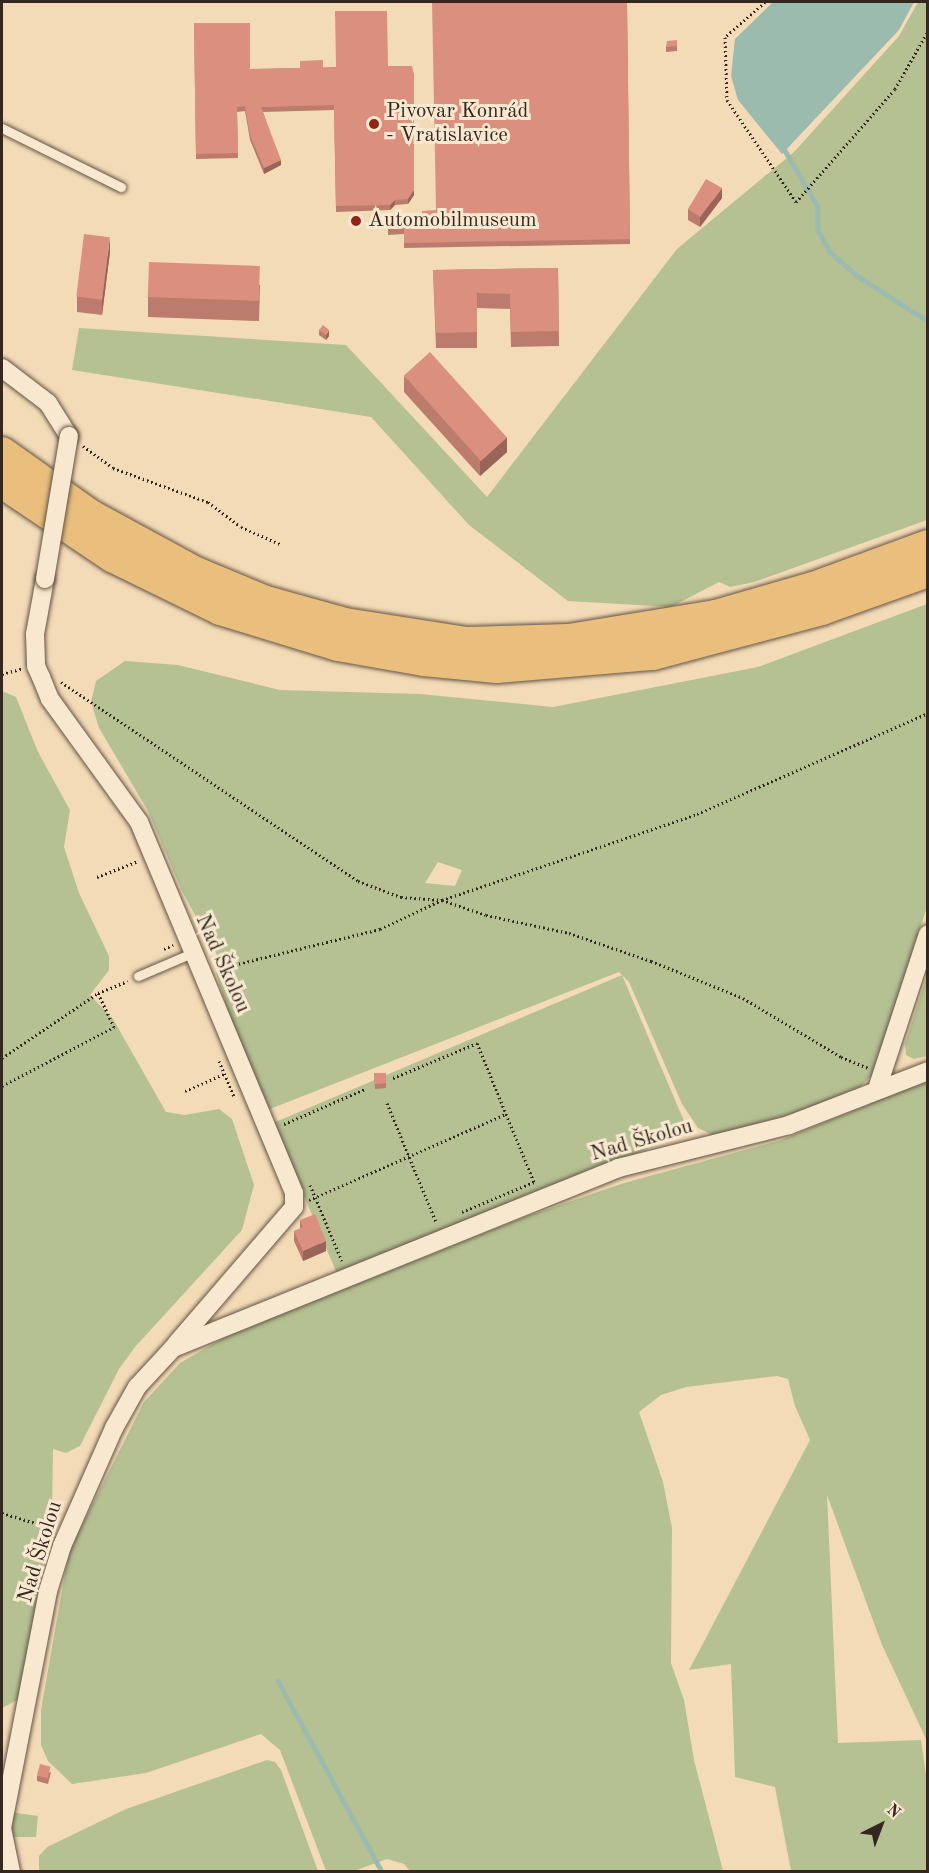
<!DOCTYPE html>
<meta charset="utf-8">
<style>
body{margin:0}
#map{position:relative;width:929px;height:1873px;overflow:hidden;background:#f4dbb7;font-family:"Old Standard TT",serif}
div>[style]{position:absolute}
[style*='--x']{left:calc(var(--x)*1px);top:calc(var(--y)*1px);width:calc(var(--w)*1px);rotate:calc(var(--a)*1deg)}
.green>*{inset:0;background:#b5c193;transform-origin:0 0}
.water>*{inset:0;background:#9cbbaf}
.stream>*{height:4.5px;margin:-2.25px;padding:0 2.25px;transform-origin:2.25px;border-radius:2.25px;background:#9cbbaf}
.path>*{height:3px;margin-top:-1.5px;transform-origin:0;background:repeating-linear-gradient(90deg,#33271f 0 1.5px,transparent 0 4.5px)}
.roads{filter:drop-shadow(0 0 2px #635445) drop-shadow(0 0 2px #635445)}
.service>*{height:9px;margin:-4.5px;padding:0 4.5px;transform-origin:4.5px;border-radius:4.5px;background:#f8e8d0}
.minor>*{height:18px;margin:-9px;padding:0 9px;transform-origin:9px;border-radius:9px;background:#f8e8d0}
.trunk>*{height:30px;margin:-15px;padding:0 15px;transform-origin:15px;border-radius:15px;background:#eabe7c}
.bridges{filter:drop-shadow(0 0 2px #635445) drop-shadow(0 0 2px #635445)}
.minor-bridge>*{height:18px;margin:-9px;padding:0 9px;transform-origin:9px;border-radius:9px;background:#f8e8d0}
.wall>*{inset:0;background:#bc7c6d}
.shaded-wall>*{inset:0;background:#996559}
.building>*{inset:0;background:#db907f;transform-origin:0 0}
.dots>*{width:16px;height:16px;translate:-50% -50%;box-sizing:border-box;border:3px solid #f8e8d0;border-radius:50%}
span{translate:-50% -50%;white-space:nowrap;text-align:center;line-height:1.15;-webkit-text-stroke:6px #f8e8d0;paint-order:stroke}
.poi-label{font-size:21px;color:#33271f}
.left{translate:0 -50%;text-align:left}
.street-label{font-size:21px;color:#33271f}
.frame{position:absolute;inset:0;border:3px solid #33271f;pointer-events:none}
.north{position:absolute;left:851px;top:1795px;width:60px;height:60px;-webkit-text-stroke:4px #f8e8d0;paint-order:stroke;rotate:42deg;font-size:16px;font-weight:700;line-height:24px;text-align:center;color:#33271f}
.north::after{content:'';display:block;margin:auto;width:21px;height:27px;background:#33271f;clip-path:polygon(50% 0,100% 100%,50% 72%,0 100%)}
</style>
<div id="map">
<div class="green">
<div style="clip-path:polygon(918px 2px,927px 2px,927px 520px,754px 582px,730px 587px,719px 582px,671px 607px,568px 601px,469px 525px,371px 417px,72px 370px,79px 328px,346px 345px,487px 497px,677px 249px,794px 152px,899px 36px)"></div>
<div style="clip-path:polygon(evenodd,927px 604px,927px 907px,873px 1074px,860px 1087px,809px 1108px,717px 1137px,698px 1128px,682px 1104px,629px 982px,619px 972px,270px 1109px,239px 1045px,216px 973px,224px 968px,182px 891px,148px 811px,99px 728px,91px 702px,96px 681px,125px 661px,178px 665px,280px 690px,420px 694px,553px 707px,758px 667px,927px 604px,438px 862px,462px 870px,455px 886px,425px 883px,438px 862px)"></div>
<div style="clip-path:polygon(2px 691px,16px 697px,38px 752px,70px 810px,64px 847px,79px 893px,109px 956px,109px 970px,90px 995px,113px 1019px,166px 1112px,185px 1115px,219px 1109px,232px 1119px,254px 1185px,242px 1230px,135px 1347px,119px 1369px,80px 1446px,66px 1453px,53px 1449px,52px 1516px,19px 1699px,2px 1708px)"></div>
<div style="left:622px;top:975px;width:170px;height:379px;rotate:67deg"></div>
<div style="clip-path:polygon(927px 976px,927px 1056px,914px 1059px,906px 1055px,905px 1044px)"></div>
<div style="clip-path:polygon(927px 1081px,927px 1741px,882px 1645px,827px 1495px,838px 1743px,921px 1740px,928px 1789px,927px 1871px,791px 1871px,775px 1787px,735px 1777px,731px 1664px,689px 1670px,810px 1440px,795px 1406px,788px 1379px,777px 1376px,686px 1387px,661px 1395px,639px 1412px,663px 1482px,672px 1528px,671px 1663px,684px 1700px,694px 1760px,723px 1871px,411px 1872px,404px 1864px,387px 1859px,354px 1871px,326px 1871px,280px 1750px,261px 1734px,146px 1773px,72px 1784px,48px 1761px,41px 1745px,41px 1710px,69px 1551px,144px 1402px,180px 1363px,227px 1336px,522px 1218px,624px 1183px,781px 1140px)"></div>
<div style="clip-path:polygon(267px 1760px,275px 1762px,281px 1770px,318px 1871px,39px 1871px,39px 1856px,47px 1847px,126px 1809px)"></div>
<div style="clip-path:polygon(10px 1812px,38px 1816px,36px 1837px,5px 1837px)"></div>
</div>
<div class="water">
<div style="clip-path:polygon(773px 2px,914px 2px,899px 30px,782px 154px,738px 100px,731px 76px,735px 39px)"></div>
</div>
<div class="stream">
<div style="--x:783;--y:147;--w:69;--a:59.7"></div>
<div style="--x:818;--y:207;--w:23;--a:90"></div>
<div style="--x:818;--y:230;--w:25;--a:61"></div>
<div style="--x:830;--y:252;--w:40;--a:41"></div>
<div style="--x:860;--y:278;--w:80;--a:32.3"></div>
<div style="--x:278;--y:1681;--w:217;--a:61.4"></div>
</div>
<div class="path">
<div style="--x:765;--y:2;--w:53;--a:138.8"></div>
<div style="--x:725;--y:37;--w:63;--a:88.2"></div>
<div style="--x:727;--y:100;--w:123;--a:55.9"></div>
<div style="--x:796;--y:202;--w:150;--a:-48.8"></div>
<div style="--x:895;--y:89;--w:67;--a:-60.4"></div>
<div style="--x:83;--y:446;--w:37;--a:36"></div>
<div style="--x:113;--y:468;--w:101;--a:19.7"></div>
<div style="--x:208;--y:502;--w:41;--a:37.1"></div>
<div style="--x:241;--y:527;--w:43;--a:23.6"></div>
<div style="--x:2;--y:674;--w:20;--a:-15"></div>
<div style="--x:61;--y:682;--w:358;--a:33.8"></div>
<div style="--x:358;--y:881;--w:46;--a:20.4"></div>
<div style="--x:401;--y:897;--w:41;--a:4.2"></div>
<div style="--x:442;--y:900;--w:46;--a:18.8"></div>
<div style="--x:486;--y:915;--w:85;--a:12.2"></div>
<div style="--x:569;--y:933;--w:87;--a:18.9"></div>
<div style="--x:651;--y:961;--w:99;--a:21.9"></div>
<div style="--x:743;--y:998;--w:114;--a:31"></div>
<div style="--x:841;--y:1057;--w:29;--a:22"></div>
<div style="--x:97;--y:877;--w:44;--a:-21.3"></div>
<div style="--x:164;--y:949;--w:10;--a:-24"></div>
<div style="--x:217;--y:969;--w:168;--a:-13.8"></div>
<div style="--x:380;--y:929;--w:68;--a:-25.1"></div>
<div style="--x:442;--y:900;--w:269;--a:-18.6"></div>
<div style="--x:697;--y:814;--w:252;--a:-23.6"></div>
<div style="--x:2;--y:1058;--w:116;--a:-34.1"></div>
<div style="--x:98;--y:993;--w:32;--a:-22"></div>
<div style="--x:219;--y:1061;--w:38;--a:67"></div>
<div style="--x:393;--y:1078;--w:91;--a:-22.6"></div>
<div style="--x:477;--y:1043;--w:150;--a:67.7"></div>
<div style="--x:534;--y:1182;--w:78;--a:157.4"></div>
<div style="--x:2;--y:1086;--w:127;--a:-27.8"></div>
<div style="--x:114;--y:1027;--w:38;--a:-115"></div>
<div style="--x:185;--y:1091;--w:43;--a:-23.6"></div>
<div style="--x:387;--y:1103;--w:129;--a:67.6"></div>
<div style="--x:284;--y:1124;--w:88;--a:-23.4"></div>
<div style="--x:310;--y:1185;--w:82;--a:67.2"></div>
<div style="--x:309;--y:1200;--w:215;--a:-23.6"></div>
<div style="--x:2;--y:1513;--w:52;--a:16.7"></div>
</div>
<div class="roads">
<div class="service">
<div style="--x:2;--y:128;--w:133;--a:26.4"></div>
<div style="--x:138;--y:976;--w:59;--a:-23.1"></div>
</div>
<div class="minor">
<div style="--x:2;--y:368;--w:58;--a:37.3"></div>
<div style="--x:48;--y:403;--w:39;--a:58"></div>
<div style="--x:45;--y:579;--w:56;--a:100.3"></div>
<div style="--x:35;--y:634;--w:32;--a:88"></div>
<div style="--x:36;--y:666;--w:12;--a:66"></div>
<div style="--x:41;--y:677;--w:24;--a:68"></div>
<div style="--x:50;--y:699;--w:152;--a:54.1"></div>
<div style="--x:139;--y:822;--w:402;--a:67.3"></div>
<div style="--x:294;--y:1193;--w:14;--a:90"></div>
<div style="--x:294;--y:1207;--w:181;--a:130.7"></div>
<div style="--x:877;--y:1089;--w:163;--a:-71.8"></div>
<div style="--x:11;--y:1872;--w:45;--a:-101.6"></div>
<div style="--x:2;--y:1828;--w:241;--a:-79"></div>
<div style="--x:48;--y:1591;--w:47;--a:-72.7"></div>
<div style="--x:62;--y:1546;--w:129;--a:-66.2"></div>
<div style="--x:114;--y:1428;--w:47;--a:-60.7"></div>
<div style="--x:137;--y:1387;--w:53;--a:-47.3"></div>
<div style="--x:173;--y:1348;--w:480;--a:-22"></div>
<div style="--x:618;--y:1168;--w:176;--a:-14.1"></div>
<div style="--x:789;--y:1125;--w:149;--a:-21.2"></div>
</div>
<div class="trunk">
<div style="--x:2;--y:452;--w:109;--a:35.3"></div>
<div style="--x:91;--y:515;--w:117;--a:28.5"></div>
<div style="--x:194;--y:571;--w:78;--a:22.6"></div>
<div style="--x:266;--y:601;--w:82;--a:15.6"></div>
<div style="--x:345;--y:623;--w:123;--a:8.9"></div>
<div style="--x:467;--y:642;--w:102;--a:-1.7"></div>
<div style="--x:569;--y:639;--w:149;--a:-9.3"></div>
<div style="--x:716;--y:615;--w:101;--a:-16.1"></div>
<div style="--x:813;--y:587;--w:122;--a:-20.1"></div>
<div style="--x:2;--y:483;--w:133;--a:33.9"></div>
<div style="--x:112;--y:557;--w:120;--a:26.1"></div>
<div style="--x:220;--y:610;--w:123;--a:17"></div>
<div style="--x:338;--y:646;--w:87;--a:9.9"></div>
<div style="--x:424;--y:661;--w:73;--a:5.5"></div>
<div style="--x:497;--y:668;--w:157;--a:-4.8"></div>
<div style="--x:653;--y:655;--w:175;--a:-14.9"></div>
<div style="--x:822;--y:610;--w:113;--a:-19.7"></div>
</div>
</div>
<div class="bridges">
<div class="minor-bridge">
<div style="--x:45;--y:579;--w:145;--a:-80.5"></div>
</div>
</div>
<div class="wall">
<div style="clip-path:polygon(627px 2px,630px 244px,404px 248px,404px 234px,388px 235px,388px 218px,422px 217px,436px 210px)"></div>
<div style="clip-path:polygon(194px 23px,250px 69px,388px 66px,414px 195px,408px 204px,395px 205px,390px 210px,336px 212px,334px 110px,263px 112px,281px 165px,264px 174px,250px 140px,245px 111px,237px 112px,238px 158px,196px 159px)"></div>
<div style="clip-path:polygon(677px 40px,677px 51px,666px 52px,666px 47px)"></div>
<div style="clip-path:polygon(722px 198px,700px 227px,688px 220px,688px 209px)"></div>
<div style="clip-path:polygon(110px 252px,102px 315px,77px 312px,77px 297px)"></div>
<div style="clip-path:polygon(558px 268px,559px 346px,511px 347px,510px 309px,477px 308px,477px 348px,436px 348px,433px 270px)"></div>
<div style="clip-path:polygon(260px 285px,259px 321px,148px 317px,148px 297px)"></div>
<div style="clip-path:polygon(319px 330px,329px 336px,326px 340px,319px 335px)"></div>
<div style="clip-path:polygon(404px 376px,507px 452px,480px 476px,404px 392px)"></div>
<div style="clip-path:polygon(374px 1073px,386px 1073px,386px 1088px,375px 1089px)"></div>
<div style="clip-path:polygon(300px 1220px,326px 1251px,303px 1261px,294px 1241px,294px 1231px,300px 1229px)"></div>
<div style="clip-path:polygon(51px 1772px,48px 1784px,37px 1781px,37px 1776px)"></div>
</div>
<div class="shaded-wall">
<div style="clip-path:polygon(281px 160px,281px 165px,264px 174px,264px 168px)"></div>
<div style="clip-path:polygon(722px 188px,722px 198px,700px 227px,700px 217px)"></div>
<div style="clip-path:polygon(414px 190px,414px 195px,408px 204px,408px 199px)"></div>
<div style="clip-path:polygon(395px 200px,395px 205px,390px 210px,390px 205px)"></div>
<div style="clip-path:polygon(110px 237px,110px 252px,102px 315px,102px 300px)"></div>
<div style="clip-path:polygon(329px 330px,329px 336px,326px 340px,326px 335px)"></div>
<div style="clip-path:polygon(507px 437px,507px 452px,480px 476px,480px 461px)"></div>
<div style="clip-path:polygon(326px 1241px,326px 1251px,303px 1261px,303px 1251px)"></div>
</div>
<div class="building">
<div style="clip-path:polygon(432px 2px,627px 2px,630px 239px,404px 243px,404px 229px,388px 229px,388px 218px,422px 217px,422px 211px,436px 210px)"></div>
<div style="clip-path:polygon(335px 11px,387px 11px,388px 66px,412px 66px,414px 74px,414px 190px,408px 199px,395px 200px,390px 205px,336px 206px,334px 105px,261px 107px,281px 160px,264px 168px,250px 135px,245px 106px,237px 107px,238px 153px,196px 154px,194px 23px,250px 23px,250px 69px,300px 68px,300px 61px,323px 60px,323px 68px,336px 68px)"></div>
<div style="clip-path:polygon(677px 40px,677px 46px,666px 47px,667px 41px)"></div>
<div style="clip-path:polygon(706px 179px,722px 188px,700px 217px,688px 209px)"></div>
<div style="left:84px;top:234px;width:26px;height:63px;rotate:7deg"></div>
<div style="left:149px;top:262px;width:111px;height:35px;rotate:2deg"></div>
<div style="clip-path:polygon(558px 268px,559px 331px,511px 332px,510px 294px,477px 293px,477px 332px,436px 333px,433px 270px)"></div>
<div style="clip-path:polygon(323px 325px,329px 330px,326px 335px,319px 330px)"></div>
<div style="left:430px;top:352px;width:115px;height:35px;rotate:48deg"></div>
<div style="clip-path:polygon(374px 1073px,386px 1073px,386px 1083px,375px 1084px)"></div>
<div style="clip-path:polygon(315px 1214px,326px 1241px,303px 1251px,294px 1231px,303px 1227px,300px 1220px)"></div>
<div style="left:40px;top:1764px;width:11px;height:12px;rotate:15deg"></div>
</div>
<div class="dots">
<div style="left:374px;top:124px;background:#8f2418"></div>
<div style="left:356px;top:221px;background:#8f2418"></div>
</div>
<div class="poi-label">
<span class="left" style="left:386px;top:124px">Pivovar Konrád<br>- Vratislavice</span>
<span class="left" style="left:368px;top:221px">Automobilmuseum</span>
</div>
<div class="street-label">
<span style="left:222px;top:964px;rotate:66deg">Nad Školou</span>
<span style="left:642px;top:1141px;rotate:-16deg">Nad Školou</span>
<span style="left:41px;top:1552px;rotate:-73deg">Nad Školou</span>
</div>
<div class="frame"></div>
<div class="north">N</div>
</div>
